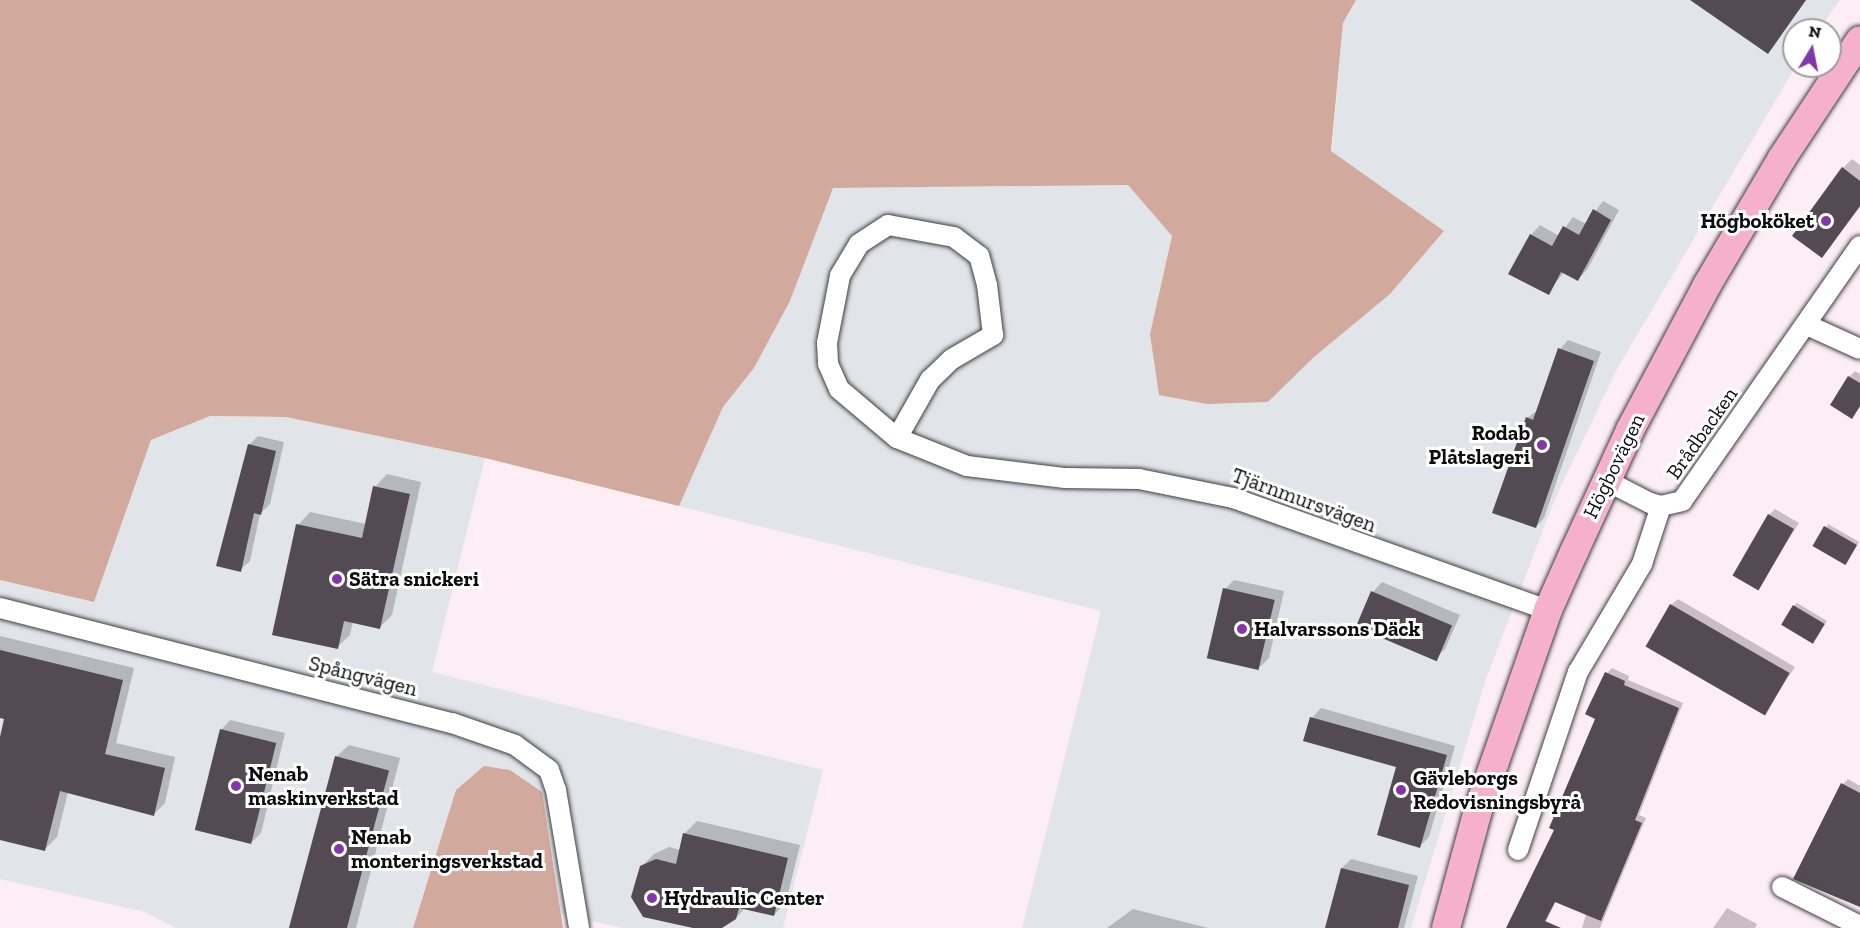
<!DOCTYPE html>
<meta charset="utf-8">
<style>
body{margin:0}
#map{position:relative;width:1860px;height:928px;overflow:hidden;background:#fdeef5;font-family:"Zilla Slab",serif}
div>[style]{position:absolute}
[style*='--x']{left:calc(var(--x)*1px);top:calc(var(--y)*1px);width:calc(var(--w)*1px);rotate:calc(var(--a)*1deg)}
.industrial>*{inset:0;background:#e1e5ea}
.forest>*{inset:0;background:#d1aa9d}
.shadow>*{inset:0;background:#0003;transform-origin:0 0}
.building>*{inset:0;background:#534a53;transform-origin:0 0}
.roads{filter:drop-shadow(0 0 2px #3f3f3f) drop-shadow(0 0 2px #3f3f3f)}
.street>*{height:20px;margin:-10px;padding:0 10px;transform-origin:10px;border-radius:10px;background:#fff}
.secondary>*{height:28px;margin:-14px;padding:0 14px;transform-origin:14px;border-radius:14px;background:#f5b1cc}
.dots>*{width:16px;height:16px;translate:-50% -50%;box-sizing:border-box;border:3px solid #fff;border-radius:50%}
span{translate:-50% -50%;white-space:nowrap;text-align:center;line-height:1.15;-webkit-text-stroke:6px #fff;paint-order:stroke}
.poi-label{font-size:21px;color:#0c0c0c;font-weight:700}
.right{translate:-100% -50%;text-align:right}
.left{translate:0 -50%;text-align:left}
.street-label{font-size:21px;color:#0c0c0c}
.north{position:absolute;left:1782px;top:18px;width:60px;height:60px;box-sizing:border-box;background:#fff;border:2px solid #9e9e9e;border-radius:50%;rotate:10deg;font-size:16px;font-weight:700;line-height:24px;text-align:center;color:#0c0c0c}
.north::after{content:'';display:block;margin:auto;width:21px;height:27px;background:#8236aa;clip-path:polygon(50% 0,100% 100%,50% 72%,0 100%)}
</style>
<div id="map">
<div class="industrial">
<div style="clip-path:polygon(1356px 0,1840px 0,1819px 30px,1794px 30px,1796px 66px,1617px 369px,1555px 499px,1486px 679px,1411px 928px,1022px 928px,1101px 611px,679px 506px,723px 407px,754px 368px,790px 301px,832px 188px,1128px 185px,1172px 236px,1150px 334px,1268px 402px,1314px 357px,1343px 23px)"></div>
<div style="clip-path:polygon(210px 416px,286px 417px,485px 458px,432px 672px,823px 770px,783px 928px,623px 928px,561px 914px,542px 792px,456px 790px,413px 928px,176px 928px,145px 912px,0 879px,0 580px,94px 602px,151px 440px)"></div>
</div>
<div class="forest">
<div style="clip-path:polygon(0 0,1356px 0,1343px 23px,1331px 151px,1444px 231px,1390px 294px,1314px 357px,1268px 402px,1207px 404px,1159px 395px,1150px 334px,1172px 236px,1128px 185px,833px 188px,790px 301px,754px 368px,723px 407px,679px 506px,485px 458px,286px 417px,210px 416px,151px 440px,94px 602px,0 580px)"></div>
<div style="clip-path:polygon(484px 766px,510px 770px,542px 792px,563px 928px,413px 928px,456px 790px)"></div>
</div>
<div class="shadow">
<div style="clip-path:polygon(1692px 0,1806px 0,1768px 52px)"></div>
<div style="clip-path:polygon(1852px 159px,1860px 165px,1860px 207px,1822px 256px,1843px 168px)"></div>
<div style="clip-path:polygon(1603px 201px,1619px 210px,1587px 270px,1578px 279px,1564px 272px,1548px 293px,1531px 235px,1540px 225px,1559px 236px,1573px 217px,1586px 224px)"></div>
<div style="clip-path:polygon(1568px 340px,1601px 352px,1544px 518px,1536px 527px,1527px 418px,1538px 410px,1560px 349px)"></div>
<div style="clip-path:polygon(1855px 371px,1860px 374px,1860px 407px,1852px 417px,1849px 377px)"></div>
<div style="clip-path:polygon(258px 436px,284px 442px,270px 504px,260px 514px,250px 561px,240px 570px,249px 445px)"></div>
<div style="clip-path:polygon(387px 474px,421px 482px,392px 615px,380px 627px,353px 621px,350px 635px,337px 647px,298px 525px,310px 512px,366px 524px,375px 487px)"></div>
<div style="clip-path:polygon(1775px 509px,1799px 523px,1758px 588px,1769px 515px)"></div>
<div style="left:1828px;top:524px;width:36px;height:25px;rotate:30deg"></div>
<div style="clip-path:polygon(1234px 580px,1284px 591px,1269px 658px,1259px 668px,1225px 589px)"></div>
<div style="clip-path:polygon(1382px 582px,1460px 615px,1445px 649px,1436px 658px,1373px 592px)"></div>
<div style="clip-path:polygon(1678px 599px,1795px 667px,1765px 713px,1671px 605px)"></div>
<div style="clip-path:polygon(1797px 603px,1827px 621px,1816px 639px,1794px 606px)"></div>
<div style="clip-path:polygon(0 636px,134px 668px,116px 743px,175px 757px,165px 803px,153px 815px,68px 792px,57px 837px,45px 849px,0 838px,0 741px,6px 717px,0 716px)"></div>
<div style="clip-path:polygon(1612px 668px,1629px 676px,1628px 680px,1683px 703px,1639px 815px,1646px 818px,1600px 928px,1582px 928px,1586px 914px,1556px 901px,1543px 928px,1508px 928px,1556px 830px,1597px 718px,1607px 673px)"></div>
<div style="clip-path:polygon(1321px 708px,1455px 746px,1429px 837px,1420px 846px,1398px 766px,1312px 718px)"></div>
<div style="clip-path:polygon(230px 720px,285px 733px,261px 833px,252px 842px,221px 730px)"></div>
<div style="clip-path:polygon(349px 745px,400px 758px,356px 928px,292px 928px,336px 757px)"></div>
<div style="clip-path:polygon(1848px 779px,1860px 786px,1860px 906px,1843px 784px)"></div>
<div style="clip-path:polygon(697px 821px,800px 845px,786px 902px,774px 915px,745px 908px,736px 918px,713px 928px,700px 928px,641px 867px,654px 854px,669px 847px,680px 850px,684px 834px)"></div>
<div style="clip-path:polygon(1351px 859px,1418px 876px,1404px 928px,1326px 928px,1342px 868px)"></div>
<div style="clip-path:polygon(1727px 908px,1757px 924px,1755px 928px,1713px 928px)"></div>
<div style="clip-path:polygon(1133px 909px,1208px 928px,1107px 928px)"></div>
</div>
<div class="building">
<div style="clip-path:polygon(1690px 0,1806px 0,1768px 54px)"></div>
<div style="clip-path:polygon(1842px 167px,1860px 181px,1860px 206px,1822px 258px,1792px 236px)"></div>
<div style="clip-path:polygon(1593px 209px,1611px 220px,1578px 281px,1561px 272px,1549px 295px,1508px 274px,1530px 234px,1552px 246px,1563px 226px,1579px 235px)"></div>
<div style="clip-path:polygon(1558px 348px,1594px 361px,1536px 528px,1492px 513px,1526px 417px,1533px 420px)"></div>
<div style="clip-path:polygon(1848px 376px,1860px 383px,1860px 406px,1852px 419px,1830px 405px)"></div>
<div style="clip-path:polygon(248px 444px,276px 451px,261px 515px,254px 513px,241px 572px,216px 566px)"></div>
<div style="clip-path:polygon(373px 486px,410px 494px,380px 629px,344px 621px,338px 649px,272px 635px,296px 524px,362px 538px)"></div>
<div style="left:1768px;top:514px;width:30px;height:71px;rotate:30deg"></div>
<div style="left:1824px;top:526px;width:38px;height:23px;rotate:30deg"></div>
<div style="left:1223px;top:588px;width:53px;height:72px;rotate:13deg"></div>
<div style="left:1371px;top:591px;width:88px;height:39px;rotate:23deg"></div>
<div style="left:1670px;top:604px;width:138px;height:49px;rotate:30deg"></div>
<div style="left:1793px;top:605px;width:37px;height:23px;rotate:31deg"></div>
<div style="clip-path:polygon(0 650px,123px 680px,105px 754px,165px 768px,154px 816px,60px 791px,45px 851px,0 840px,0 737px,4px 719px,0 718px)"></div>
<div style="clip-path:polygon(1605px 672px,1625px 681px,1624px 685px,1679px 708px,1635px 820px,1642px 823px,1601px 921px,1555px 902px,1545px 921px,1561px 928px,1506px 928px,1554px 830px,1549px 828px,1595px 719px,1585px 714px)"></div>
<div style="clip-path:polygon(1310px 717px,1447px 755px,1420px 848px,1377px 835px,1396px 767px,1303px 741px)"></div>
<div style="left:220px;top:729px;width:58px;height:104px;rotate:14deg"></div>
<div style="left:335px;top:756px;width:56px;height:178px;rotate:15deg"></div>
<div style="clip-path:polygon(1841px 783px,1860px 793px,1860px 907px,1793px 879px)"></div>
<div style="clip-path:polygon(683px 833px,788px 858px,774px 916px,739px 908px,736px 919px,722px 928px,693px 928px,643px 917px,631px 897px,640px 866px,656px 859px,676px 864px)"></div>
<div style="clip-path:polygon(1341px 868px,1409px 885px,1398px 928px,1325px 928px)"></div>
</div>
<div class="roads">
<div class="street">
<div style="--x:1807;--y:325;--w:58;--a:24.4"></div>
<div style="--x:897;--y:438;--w:67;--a:-60.4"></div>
<div style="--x:930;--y:380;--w:30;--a:-44"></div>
<div style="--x:952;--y:359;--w:48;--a:-30.3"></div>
<div style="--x:993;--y:335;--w:50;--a:-96.8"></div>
<div style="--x:987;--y:285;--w:30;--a:-105"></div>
<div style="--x:979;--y:256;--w:31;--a:-143"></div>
<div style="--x:954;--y:237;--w:67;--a:-169.7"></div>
<div style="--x:888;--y:225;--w:35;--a:147"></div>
<div style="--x:859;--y:244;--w:37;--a:121"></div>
<div style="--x:840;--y:276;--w:68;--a:101"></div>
<div style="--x:827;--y:343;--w:21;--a:87"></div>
<div style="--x:828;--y:364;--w:27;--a:66"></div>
<div style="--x:839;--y:389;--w:76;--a:40.2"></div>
<div style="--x:897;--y:438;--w:75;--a:21.8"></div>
<div style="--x:967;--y:466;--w:99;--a:7"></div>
<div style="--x:1065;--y:478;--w:74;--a:0.8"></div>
<div style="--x:1139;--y:479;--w:96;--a:11.4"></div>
<div style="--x:1233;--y:498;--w:334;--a:19.6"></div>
<div style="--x:1607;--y:481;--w:48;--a:27.1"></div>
<div style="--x:1650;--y:503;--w:11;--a:15"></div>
<div style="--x:1661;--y:506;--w:22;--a:-13"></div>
<div style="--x:1682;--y:501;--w:311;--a:-55.1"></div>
<div style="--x:0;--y:608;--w:466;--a:14.3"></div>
<div style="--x:452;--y:723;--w:67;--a:19.2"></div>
<div style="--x:515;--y:745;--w:42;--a:36.3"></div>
<div style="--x:549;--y:770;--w:21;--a:71"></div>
<div style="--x:556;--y:790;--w:140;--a:80.5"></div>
<div style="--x:1518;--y:850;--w:188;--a:-71.4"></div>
<div style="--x:1578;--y:672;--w:126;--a:-59.3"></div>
<div style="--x:1642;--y:564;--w:61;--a:-71.9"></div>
<div style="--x:1782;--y:887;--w:87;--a:26.6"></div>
</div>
<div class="secondary">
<div style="--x:1446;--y:928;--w:122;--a:-74.8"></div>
<div style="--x:1478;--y:810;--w:212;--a:-70.7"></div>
<div style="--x:1548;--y:610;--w:64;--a:-65.9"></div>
<div style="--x:1574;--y:552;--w:134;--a:-65.3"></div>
<div style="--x:1630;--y:430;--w:164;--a:-62"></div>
<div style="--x:1707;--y:285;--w:147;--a:-59.4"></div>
<div style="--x:1782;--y:158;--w:141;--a:-56.5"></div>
</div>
</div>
<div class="dots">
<div style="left:1826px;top:221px;background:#8236aa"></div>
<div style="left:1542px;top:445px;background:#8236aa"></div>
<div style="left:337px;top:579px;background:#8236aa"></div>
<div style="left:1242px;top:629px;background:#8236aa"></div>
<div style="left:236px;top:786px;background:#8236aa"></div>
<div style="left:1401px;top:790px;background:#8236aa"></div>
<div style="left:339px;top:849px;background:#8236aa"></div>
<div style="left:652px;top:898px;background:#8236aa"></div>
</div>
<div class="poi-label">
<span class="right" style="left:1814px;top:221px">Högboköket</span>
<span class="right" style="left:1530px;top:445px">Rodab<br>Plåtslageri</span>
<span class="left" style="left:349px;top:579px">Sätra snickeri</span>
<span class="left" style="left:1254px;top:629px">Halvarssons Däck</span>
<span class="left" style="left:248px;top:786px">Nenab<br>maskinverkstad</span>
<span class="left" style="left:1413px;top:790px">Gävleborgs<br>Redovisningsbyrå</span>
<span class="left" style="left:351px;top:849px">Nenab<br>monteringsverkstad</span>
<span class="left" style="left:664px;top:898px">Hydraulic Center</span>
</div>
<div class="street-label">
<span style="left:1702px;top:433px;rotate:-55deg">Brådbacken</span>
<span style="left:1614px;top:466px;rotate:-64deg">Högbovägen</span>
<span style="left:1304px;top:500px;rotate:20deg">Tjärnmursvägen</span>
<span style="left:363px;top:676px;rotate:14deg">Spångvägen</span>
</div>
<div class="north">N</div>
</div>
